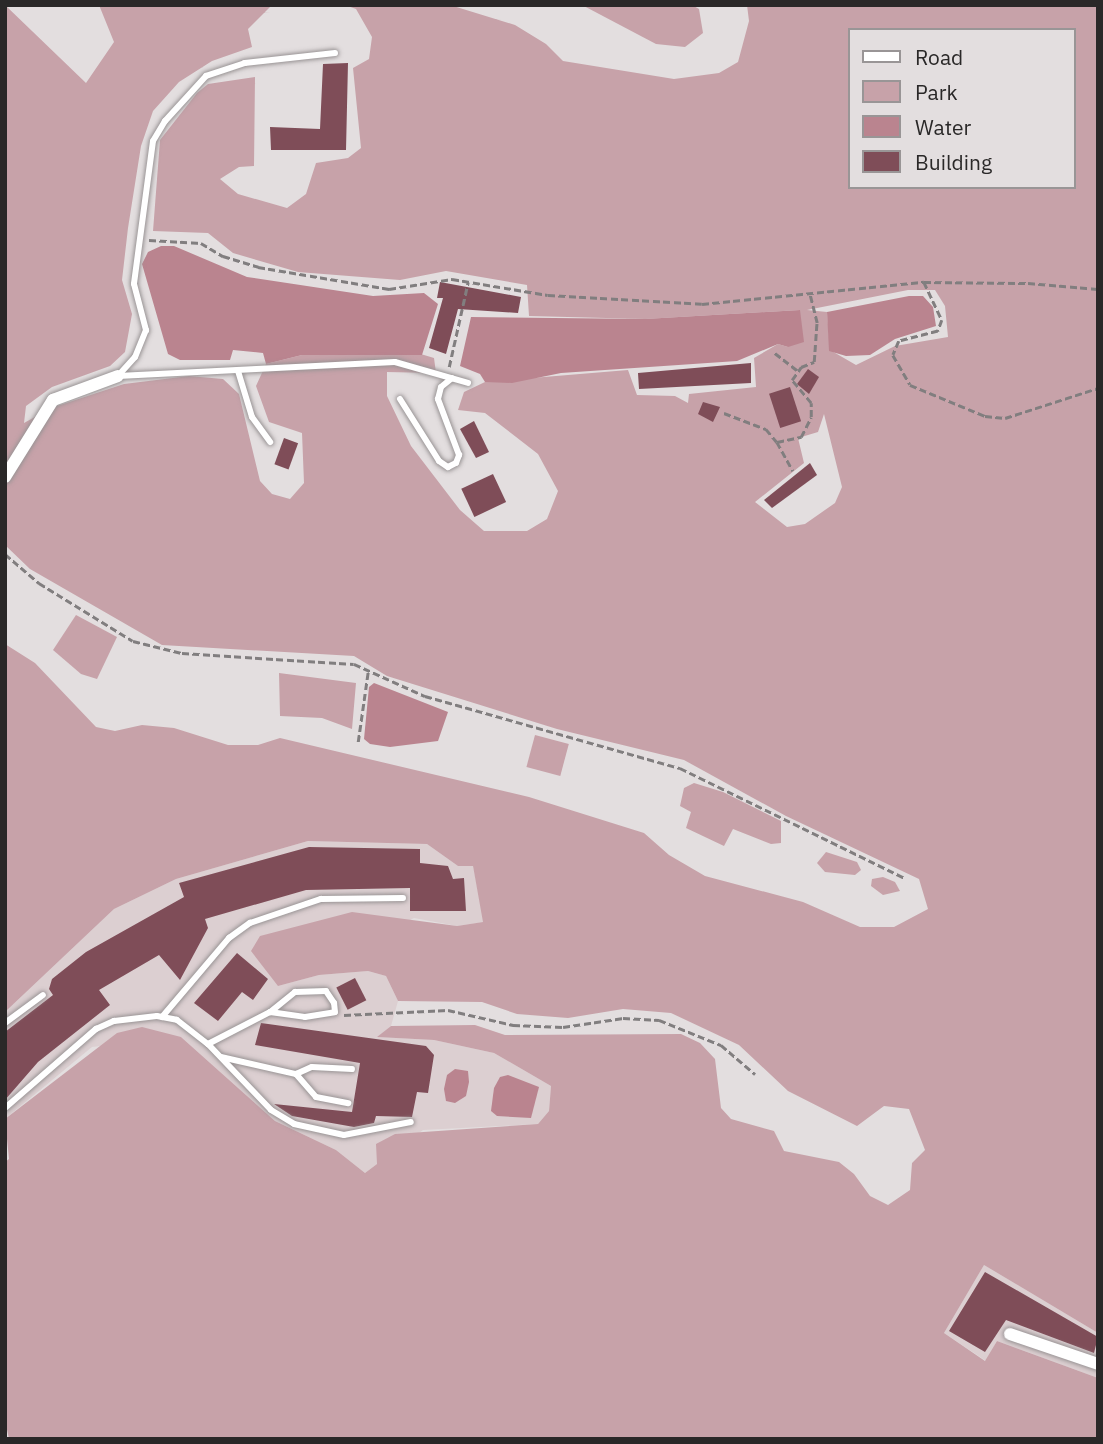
<!DOCTYPE html>
<style>
body{margin:0}
#map{position:relative;width:1103px;height:1444px;overflow:hidden;background:#e3dedf;font-family:"IBM Plex Sans",sans-serif}
div>[style]{position:absolute}
[style*='--x']{left:calc(var(--x)*1px);top:calc(var(--y)*1px);width:calc(var(--w)*1px);rotate:calc(var(--a)*1deg)}
.built>*{inset:0;background:#dccfd1}
.green>*{inset:0;background:#c7a2a9;transform-origin:0 0}
.water>*{inset:0;background:#ba848f}
.building>*{inset:0;background:#7f4d58;transform-origin:0 0}
.path>*{height:2.5px;margin-top:-1.25px;transform-origin:0;background:repeating-linear-gradient(90deg,#817e7f 0 7px,transparent 0 10.5px)}
.roads{filter:drop-shadow(0 0 2px #999495) drop-shadow(0 0 2px #999495)}
.service>*{height:6px;margin:-3px;padding:0 3px;transform-origin:3px;border-radius:3px;background:#fff}
.minor>*{height:12px;margin:-6px;padding:0 6px;transform-origin:6px;border-radius:6px;background:#fff}
span{translate:-50% -50%;white-space:nowrap;text-align:center;line-height:1.15;-webkit-text-stroke:7px #e3dedf;paint-order:stroke}
.frame{position:absolute;inset:0;border:7px solid #2a2828;pointer-events:none}
.legend{position:absolute;left:848px;top:28px;width:228px;height:161px;box-sizing:border-box;background:#e3dedf;border:2px solid #999596;margin:0;padding:9px 12px;list-style:none;font-size:21px;color:#2a2828}
.legend li{display:flex;align-items:center;gap:14px;height:35px}
.legend b{width:35px;border:2px solid #999596}
</style>
<div id="map">
<div class="built">
<div style="clip-path:polygon(308px 841px,427px 844px,458px 866px,473px 866px,484px 922px,457px 926px,414px 918px,278px 986px,319px 975px,368px 971px,386px 976px,398px 1001px,391px 1026px,378px 1037px,434px 1040px,494px 1053px,551px 1086px,549px 1111px,538px 1124px,423px 1130px,365px 1173px,336px 1150px,275px 1121px,181px 1037px,92px 1047px,5px 1119px,5px 1012px,114px 909px,176px 879px)"></div>
<div style="clip-path:polygon(984px 1265px,1098px 1333px,1098px 1378px,997px 1341px,986px 1361px,944px 1333px)"></div>
</div>
<div class="green">
<div style="clip-path:polygon(evenodd,5px 5px,86px 83px,114px 42px,99px 5px,272px 5px,248px 29px,252px 47px,212px 61px,179px 82px,153px 111px,141px 146px,128px 228px,122px 280px,132px 314px,125px 352px,110px 366px,52px 387px,26px 406px,24px 423px,51px 408px,124px 384px,189px 376px,223px 379px,239px 394px,260px 481px,272px 494px,290px 499px,304px 483px,302px 433px,269px 422px,256px 386px,266px 364px,302px 355px,414px 352px,434px 358px,436px 373px,387px 372px,387px 396px,411px 446px,460px 510px,484px 531px,527px 531px,547px 519px,558px 491px,538px 454px,485px 413px,458px 410px,464px 392px,485px 382px,628px 370px,637px 395px,675px 396px,688px 403px,689px 394px,756px 387px,754px 358px,778px 344px,788px 347px,800px 310px,645px 319px,529px 316px,527px 285px,446px 271px,400px 280px,298px 272px,233px 253px,208px 233px,153px 231px,160px 140px,197px 93px,208px 84px,255px 77px,254px 166px,239px 167px,220px 179px,238px 194px,287px 208px,306px 194px,316px 163px,348px 158px,361px 148px,353px 68px,369px 59px,372px 37px,356px 9px,345px 5px,450px 5px,515px 25px,546px 44px,563px 61px,674px 79px,719px 73px,738px 62px,749px 21px,747px 5px,1098px 5px,1098px 1333px,984px 1265px,944px 1333px,985px 1361px,997px 1341px,1098px 1378px,1098px 1439px,9px 1439px,5px 1420px,5px 1162px,9px 1159px,5px 1119px,117px 1033px,142px 1027px,181px 1037px,275px 1121px,336px 1150px,365px 1173px,377px 1164px,376px 1144px,395px 1134px,538px 1124px,549px 1111px,551px 1086px,494px 1053px,434px 1040px,377px 1037px,391px 1026px,475px 1025px,505px 1035px,681px 1034px,700px 1043px,715px 1059px,721px 1108px,731px 1119px,774px 1131px,784px 1151px,839px 1162px,854px 1174px,870px 1196px,888px 1205px,910px 1190px,912px 1163px,925px 1150px,909px 1109px,884px 1106px,857px 1126px,788px 1091px,739px 1045px,671px 1013px,623px 1009px,568px 1018px,517px 1014px,482px 1002px,398px 1001px,386px 976px,368px 971px,319px 975px,278px 986px,251px 951px,260px 936px,352px 912px,457px 926px,483px 922px,473px 866px,458px 866px,427px 844px,308px 841px,176px 879px,114px 909px,5px 1012px,5px 644px,35px 663px,96px 727px,115px 731px,142px 725px,174px 728px,228px 745px,258px 745px,280px 738px,529px 797px,644px 833px,669px 855px,705px 876px,803px 902px,860px 927px,894px 927px,928px 909px,919px 879px,786px 816px,684px 760px,557px 729px,387px 676px,354px 656px,162px 645px,30px 569px,5px 545px,5px 5px,849px 30px,1073px 30px,1073px 187px,849px 187px,849px 30px,5px 5px,908px 290px,935px 290px,945px 306px,948px 337px,895px 346px,856px 365px,830px 350px,827px 312px,807px 310px,908px 290px,5px 5px,824px 414px,842px 487px,835px 503px,805px 524px,787px 527px,755px 502px,804px 463px,798px 438px,818px 432px,824px 414px)"></div>
<div style="clip-path:polygon(582px 5px,692px 5px,699px 9px,703px 33px,685px 47px,656px 44px)"></div>
<div style="clip-path:polygon(76px 615px,117px 637px,97px 679px,81px 674px,53px 650px)"></div>
<div style="clip-path:polygon(279px 673px,356px 683px,352px 729px,322px 718px,280px 716px)"></div>
<div style="left:535px;top:735px;width:35px;height:33px;rotate:15deg"></div>
<div style="clip-path:polygon(694px 783px,723px 792px,781px 821px,781px 843px,771px 844px,733px 829px,724px 846px,686px 828px,691px 812px,680px 806px,684px 788px)"></div>
<div style="clip-path:polygon(826px 852px,857px 862px,861px 870px,855px 875px,825px 872px,817px 863px)"></div>
<div style="clip-path:polygon(883px 877px,895px 882px,900px 891px,883px 895px,871px 886px,872px 879px)"></div>
</div>
<div class="water">
<div style="clip-path:polygon(161px 246px,174px 246px,247px 277px,373px 296px,424px 293px,438px 304px,422px 355px,302px 355px,266px 364px,263px 353px,233px 350px,230px 360px,180px 360px,168px 354px,142px 264px,148px 252px)"></div>
<div style="clip-path:polygon(909px 296px,923px 296px,933px 307px,936px 326px,895px 339px,870px 355px,846px 356px,829px 351px,827px 312px)"></div>
<div style="clip-path:polygon(800px 310px,804px 342px,788px 347px,778px 344px,737px 361px,561px 373px,512px 383px,485px 382px,480px 374px,460px 366px,471px 317px,645px 319px)"></div>
<div style="clip-path:polygon(374px 683px,448px 712px,438px 741px,390px 747px,370px 744px,364px 739px,369px 687px)"></div>
<div style="clip-path:polygon(455px 1069px,468px 1071px,469px 1082px,466px 1096px,455px 1103px,446px 1101px,444px 1089px,447px 1075px)"></div>
<div style="clip-path:polygon(508px 1075px,539px 1087px,531px 1118px,497px 1116px,491px 1111px,494px 1088px,500px 1077px)"></div>
</div>
<div class="building">
<div style="clip-path:polygon(348px 63px,346px 150px,271px 150px,270px 127px,320px 129px,323px 64px)"></div>
<div style="clip-path:polygon(440px 282px,521px 297px,518px 313px,458px 309px,446px 354px,429px 348px,443px 298px,437px 298px)"></div>
<div style="clip-path:polygon(751px 363px,751px 383px,639px 389px,638px 373px)"></div>
<div style="clip-path:polygon(808px 369px,819px 377px,809px 394px,797px 384px)"></div>
<div style="left:790px;top:387px;width:36px;height:22px;rotate:72deg"></div>
<div style="clip-path:polygon(703px 402px,720px 407px,713px 422px,698px 414px)"></div>
<div style="clip-path:polygon(474px 421px,489px 452px,476px 458px,460px 429px)"></div>
<div style="left:284px;top:438px;width:15px;height:28px;rotate:20deg"></div>
<div style="clip-path:polygon(810px 463px,817px 475px,772px 508px,764px 500px)"></div>
<div style="left:493px;top:474px;width:31px;height:35px;rotate:65deg"></div>
<div style="clip-path:polygon(309px 847px,420px 849px,420px 863px,448px 866px,453px 879px,464px 878px,466px 911px,410px 911px,410px 888px,306px 890px,205px 919px,208px 928px,180px 980px,159px 955px,99px 990px,110px 1005px,38px 1062px,5px 1100px,5px 1032px,53px 995px,49px 989px,52px 979px,86px 952px,184px 897px,179px 883px)"></div>
<div style="clip-path:polygon(237px 953px,268px 979px,253px 1000px,242px 992px,218px 1021px,194px 1003px)"></div>
<div style="left:355px;top:978px;width:25px;height:21px;rotate:63deg"></div>
<div style="clip-path:polygon(261px 1023px,426px 1046px,434px 1055px,428px 1093px,417px 1092px,412px 1117px,376px 1116px,374px 1123px,354px 1127px,292px 1116px,274px 1104px,352px 1112px,360px 1063px,255px 1045px)"></div>
<div style="clip-path:polygon(985px 1272px,1098px 1337px,1094px 1353px,1006px 1320px,985px 1352px,949px 1331px)"></div>
</div>
<div class="path">
<div style="--x:149;--y:240;--w:52;--a:3.3"></div>
<div style="--x:201;--y:243;--w:26;--a:31"></div>
<div style="--x:223;--y:256;--w:37;--a:17"></div>
<div style="--x:258;--y:267;--w:133;--a:9.5"></div>
<div style="--x:389;--y:289;--w:64;--a:-9"></div>
<div style="--x:452;--y:279;--w:97;--a:9.5"></div>
<div style="--x:548;--y:295;--w:154;--a:3.3"></div>
<div style="--x:702;--y:304;--w:223;--a:-5.7"></div>
<div style="--x:924;--y:282;--w:104;--a:0.6"></div>
<div style="--x:1028;--y:283;--w:70;--a:4.9"></div>
<div style="--x:924;--y:282;--w:42;--a:64.7"></div>
<div style="--x:942;--y:320;--w:12;--a:110"></div>
<div style="--x:938;--y:331;--w:40;--a:165.6"></div>
<div style="--x:899;--y:341;--w:15;--a:113"></div>
<div style="--x:893;--y:355;--w:34;--a:60"></div>
<div style="--x:910;--y:385;--w:81;--a:22.5"></div>
<div style="--x:985;--y:416;--w:20;--a:6"></div>
<div style="--x:1005;--y:418;--w:98;--a:-17.9"></div>
<div style="--x:775;--y:353;--w:29;--a:38"></div>
<div style="--x:449;--y:367;--w:87;--a:-77.4"></div>
<div style="--x:724;--y:413;--w:45;--a:20.9"></div>
<div style="--x:766;--y:429;--w:17;--a:50"></div>
<div style="--x:777;--y:442;--w:25;--a:-12"></div>
<div style="--x:801;--y:437;--w:22;--a:-63"></div>
<div style="--x:811;--y:417;--w:14;--a:-90"></div>
<div style="--x:811;--y:403;--w:30;--a:-130"></div>
<div style="--x:792;--y:380;--w:16;--a:-55"></div>
<div style="--x:801;--y:367;--w:14;--a:-21"></div>
<div style="--x:814;--y:362;--w:39;--a:-86"></div>
<div style="--x:817;--y:323;--w:30;--a:-104"></div>
<div style="--x:777;--y:442;--w:33;--a:61"></div>
<div style="--x:5;--y:554;--w:45;--a:40.5"></div>
<div style="--x:39;--y:583;--w:110;--a:31.7"></div>
<div style="--x:133;--y:641;--w:50;--a:13.8"></div>
<div style="--x:182;--y:653;--w:172;--a:3.7"></div>
<div style="--x:354;--y:664;--w:78;--a:24.3"></div>
<div style="--x:425;--y:696;--w:265;--a:15.8"></div>
<div style="--x:680;--y:768;--w:250;--a:26.1"></div>
<div style="--x:358;--y:742;--w:71;--a:-81.9"></div>
<div style="--x:344;--y:1015;--w:104;--a:-2.8"></div>
<div style="--x:448;--y:1010;--w:67;--a:13"></div>
<div style="--x:513;--y:1025;--w:50;--a:2.3"></div>
<div style="--x:563;--y:1027;--w:61;--a:-8.5"></div>
<div style="--x:623;--y:1018;--w:36;--a:3"></div>
<div style="--x:659;--y:1020;--w:67;--a:22"></div>
<div style="--x:721;--y:1045;--w:45;--a:40.5"></div>
</div>
<div class="roads">
<div class="service">
<div style="--x:335;--y:53;--w:91;--a:173.7"></div>
<div style="--x:245;--y:63;--w:41;--a:161.6"></div>
<div style="--x:206;--y:76;--w:61;--a:132.3"></div>
<div style="--x:165;--y:121;--w:23;--a:121"></div>
<div style="--x:153;--y:141;--w:144;--a:97.6"></div>
<div style="--x:134;--y:284;--w:48;--a:75.4"></div>
<div style="--x:146;--y:330;--w:29;--a:112"></div>
<div style="--x:135;--y:357;--w:25;--a:132"></div>
<div style="--x:118;--y:376;--w:277;--a:-2.9"></div>
<div style="--x:395;--y:362;--w:76;--a:16"></div>
<div style="--x:238;--y:371;--w:48;--a:73.1"></div>
<div style="--x:252;--y:417;--w:31;--a:54"></div>
<div style="--x:400;--y:399;--w:73;--a:57.8"></div>
<div style="--x:439;--y:461;--w:11;--a:34"></div>
<div style="--x:448;--y:467;--w:9;--a:-27"></div>
<div style="--x:456;--y:463;--w:9;--a:-69"></div>
<div style="--x:459;--y:455;--w:60;--a:-110.6"></div>
<div style="--x:438;--y:399;--w:12;--a:-76"></div>
<div style="--x:441;--y:387;--w:14;--a:-39"></div>
<div style="--x:162;--y:1017;--w:104;--a:-49.7"></div>
<div style="--x:229;--y:938;--w:26;--a:-36"></div>
<div style="--x:250;--y:923;--w:75;--a:-18.7"></div>
<div style="--x:321;--y:899;--w:82;--a:-0.7"></div>
<div style="--x:5;--y:1023;--w:47;--a:-36.4"></div>
<div style="--x:208;--y:1044;--w:70;--a:-27.3"></div>
<div style="--x:270;--y:1012;--w:35;--a:8"></div>
<div style="--x:305;--y:1017;--w:30;--a:-9"></div>
<div style="--x:335;--y:1012;--w:9;--a:-96"></div>
<div style="--x:334;--y:1003;--w:14;--a:-124"></div>
<div style="--x:326;--y:991;--w:31;--a:178"></div>
<div style="--x:295;--y:992;--w:32;--a:141"></div>
<div style="--x:221;--y:1057;--w:77;--a:12.8"></div>
<div style="--x:296;--y:1074;--w:17;--a:-24"></div>
<div style="--x:312;--y:1067;--w:40;--a:2.9"></div>
<div style="--x:296;--y:1074;--w:30;--a:49"></div>
<div style="--x:316;--y:1097;--w:33;--a:11"></div>
<div style="--x:5;--y:1108;--w:121;--a:-41"></div>
<div style="--x:96;--y:1029;--w:20;--a:-24"></div>
<div style="--x:114;--y:1021;--w:43;--a:-6.6"></div>
<div style="--x:157;--y:1016;--w:20;--a:11"></div>
<div style="--x:177;--y:1020;--w:39;--a:38"></div>
<div style="--x:208;--y:1044;--w:91;--a:46.3"></div>
<div style="--x:271;--y:1110;--w:27;--a:31"></div>
<div style="--x:294;--y:1124;--w:51;--a:12.4"></div>
<div style="--x:344;--y:1135;--w:68;--a:-11"></div>
</div>
<div class="minor">
<div style="--x:5;--y:477;--w:91;--a:-58.1"></div>
<div style="--x:53;--y:400;--w:69;--a:-20.3"></div>
<div style="--x:1010;--y:1334;--w:93;--a:18.8"></div>
</div>
</div>
<div class="frame"></div>
<ul class="legend">
<li><b style="height:9px;background:#fff"></b>Road</li>
<li><b style="height:19px;background:#c7a2a9"></b>Park</li>
<li><b style="height:19px;background:#ba848f"></b>Water</li>
<li><b style="height:19px;background:#7f4d58"></b>Building</li>
</ul>
</div>
